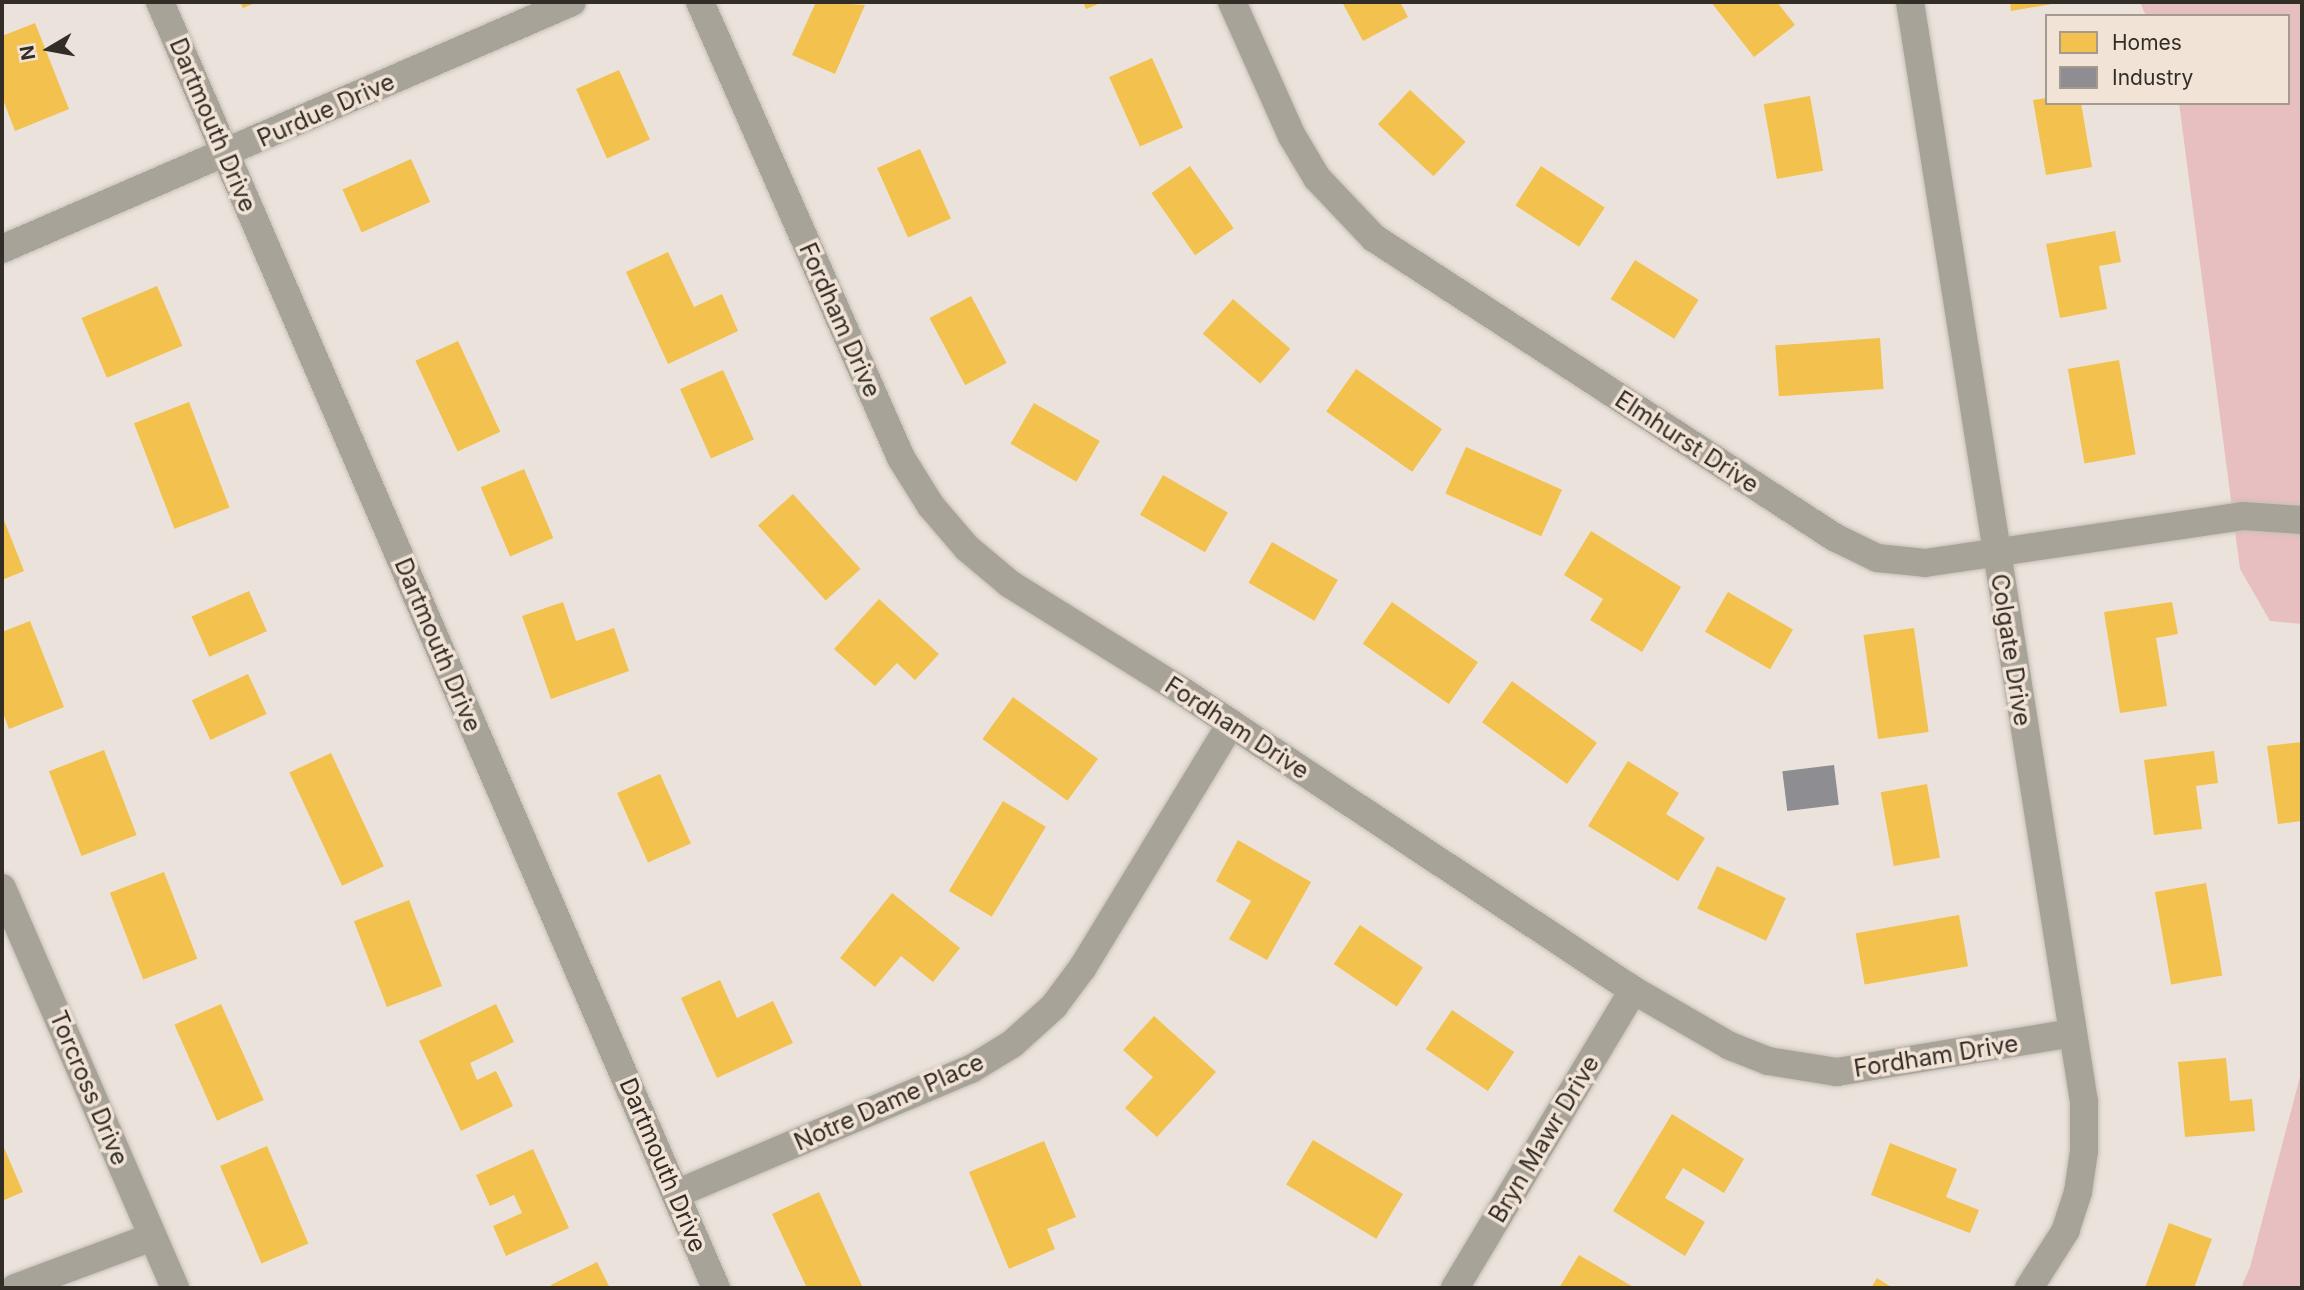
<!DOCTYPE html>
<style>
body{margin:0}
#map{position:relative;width:2304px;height:1290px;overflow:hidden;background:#ebe3db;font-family:Inter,sans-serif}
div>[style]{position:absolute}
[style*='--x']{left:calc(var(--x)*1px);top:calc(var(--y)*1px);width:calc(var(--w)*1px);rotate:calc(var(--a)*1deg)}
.green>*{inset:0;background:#e7bfc0}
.homes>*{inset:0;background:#f2c14e;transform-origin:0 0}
.industry>*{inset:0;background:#8d8d92;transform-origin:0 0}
.roads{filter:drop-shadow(0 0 2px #c5bfb9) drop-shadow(0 0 2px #c5bfb9)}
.minor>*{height:28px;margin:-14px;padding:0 14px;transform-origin:14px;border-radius:14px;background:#a7a399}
span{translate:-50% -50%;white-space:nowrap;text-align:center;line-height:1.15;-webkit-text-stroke:7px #f1e3d5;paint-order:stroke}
.street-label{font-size:24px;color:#332d28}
.frame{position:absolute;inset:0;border:4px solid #332d28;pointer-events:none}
.legend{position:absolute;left:2045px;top:14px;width:245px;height:91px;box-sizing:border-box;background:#f1e3d5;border:2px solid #a59a90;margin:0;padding:9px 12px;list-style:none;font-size:21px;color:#332d28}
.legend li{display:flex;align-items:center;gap:14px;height:35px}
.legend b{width:35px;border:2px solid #a59a90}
.north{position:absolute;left:14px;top:14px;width:70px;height:70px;-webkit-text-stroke:5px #f1e3d5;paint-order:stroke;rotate:260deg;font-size:19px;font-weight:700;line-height:28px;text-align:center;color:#332d28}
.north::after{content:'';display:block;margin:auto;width:24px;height:32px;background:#332d28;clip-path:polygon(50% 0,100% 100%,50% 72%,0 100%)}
</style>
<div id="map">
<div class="green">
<div style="clip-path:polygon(2140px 2px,2302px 2px,2302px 624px,2270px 621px,2240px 569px,2179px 103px,2288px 103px,2288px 16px,2146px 16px)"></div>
<div style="clip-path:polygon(2302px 1069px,2302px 1288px,2241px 1288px,2250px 1267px)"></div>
</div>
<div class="homes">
<div style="clip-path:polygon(240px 2px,258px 2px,243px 8px)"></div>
<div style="clip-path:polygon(816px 2px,865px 5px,835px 74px,792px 55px)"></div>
<div style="clip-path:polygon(1083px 2px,1103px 2px,1086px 9px)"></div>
<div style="clip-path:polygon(1342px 2px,1400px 2px,1408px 17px,1363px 41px)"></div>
<div style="clip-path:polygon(1711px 2px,1777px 2px,1795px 25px,1754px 57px)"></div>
<div style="clip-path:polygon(2010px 2px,2058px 2px,2058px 3px,2011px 11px)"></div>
<div style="clip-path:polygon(35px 23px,69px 109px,15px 131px,2px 97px,2px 36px)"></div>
<div style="left:1152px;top:58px;width:76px;height:47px;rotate:66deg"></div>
<div style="left:619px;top:70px;width:76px;height:47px;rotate:66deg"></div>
<div style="left:1410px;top:90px;width:76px;height:47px;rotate:43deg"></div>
<div style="left:1810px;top:96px;width:76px;height:47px;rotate:80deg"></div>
<div style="clip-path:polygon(2047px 98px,2047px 103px,2081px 103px,2092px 167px,2046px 175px,2033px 100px)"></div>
<div style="left:920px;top:149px;width:76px;height:47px;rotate:66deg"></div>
<div style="left:411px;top:159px;width:47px;height:75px;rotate:66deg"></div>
<div style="left:1190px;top:166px;width:76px;height:47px;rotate:55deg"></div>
<div style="left:1541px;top:166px;width:76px;height:47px;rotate:33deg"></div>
<div style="clip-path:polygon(2115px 231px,2121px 262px,2099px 266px,2107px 309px,2060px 318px,2046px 244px)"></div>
<div style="clip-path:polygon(668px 252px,694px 307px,722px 294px,738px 331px,668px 364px,626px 272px)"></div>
<div style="left:1635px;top:260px;width:75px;height:46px;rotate:32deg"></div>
<div style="left:157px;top:286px;width:65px;height:82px;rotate:67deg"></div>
<div style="left:971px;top:296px;width:76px;height:47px;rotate:62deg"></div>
<div style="left:1233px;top:299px;width:76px;height:46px;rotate:41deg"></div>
<div style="left:1880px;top:338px;width:51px;height:105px;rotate:86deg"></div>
<div style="left:458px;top:341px;width:100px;height:47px;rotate:65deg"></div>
<div style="left:2119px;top:360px;width:96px;height:52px;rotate:80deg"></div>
<div style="left:1356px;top:369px;width:105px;height:52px;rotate:35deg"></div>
<div style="left:723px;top:370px;width:76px;height:47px;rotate:66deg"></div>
<div style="left:189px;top:402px;width:113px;height:59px;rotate:69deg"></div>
<div style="left:1034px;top:403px;width:76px;height:47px;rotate:30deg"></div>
<div style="left:1466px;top:447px;width:105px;height:51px;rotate:24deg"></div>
<div style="left:524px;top:469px;width:75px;height:47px;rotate:67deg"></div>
<div style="left:1163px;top:475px;width:75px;height:46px;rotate:30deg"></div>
<div style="left:793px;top:494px;width:101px;height:47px;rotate:48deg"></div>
<div style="clip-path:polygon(2px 515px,24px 571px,2px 580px)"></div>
<div style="clip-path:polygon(1591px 531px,1681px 587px,1642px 652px,1590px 620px,1603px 599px,1564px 575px)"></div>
<div style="left:1272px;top:542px;width:76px;height:47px;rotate:30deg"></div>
<div style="left:249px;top:591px;width:44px;height:63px;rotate:66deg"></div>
<div style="left:1728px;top:592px;width:75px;height:46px;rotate:30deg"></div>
<div style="clip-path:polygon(879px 599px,939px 654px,915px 680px,897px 663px,875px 686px,834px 649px)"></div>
<div style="clip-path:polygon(563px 602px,576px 641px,614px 628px,629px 671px,551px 699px,522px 616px)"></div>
<div style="left:1392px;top:602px;width:105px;height:51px;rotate:35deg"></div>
<div style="clip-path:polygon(2172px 602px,2178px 634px,2156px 638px,2167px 706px,2120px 713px,2104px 612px)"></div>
<div style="clip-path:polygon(30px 621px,64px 707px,9px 729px,2px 710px,2px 632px)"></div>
<div style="left:1914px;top:628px;width:105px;height:51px;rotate:82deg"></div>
<div style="left:248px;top:674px;width:44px;height:62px;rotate:65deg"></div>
<div style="left:1512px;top:681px;width:105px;height:51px;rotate:36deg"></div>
<div style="left:1013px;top:697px;width:105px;height:52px;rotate:36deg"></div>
<div style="clip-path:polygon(2302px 742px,2302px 821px,2278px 824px,2267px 746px)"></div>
<div style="left:104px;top:750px;width:91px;height:59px;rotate:69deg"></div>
<div style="clip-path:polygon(2214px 751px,2218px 783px,2196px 786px,2202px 829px,2154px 835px,2144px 760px)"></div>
<div style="left:331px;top:753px;width:125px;height:46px;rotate:65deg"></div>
<div style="clip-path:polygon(1628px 761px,1679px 793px,1666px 814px,1705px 838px,1678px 881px,1588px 826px)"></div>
<div style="left:660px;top:774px;width:76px;height:47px;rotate:66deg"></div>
<div style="left:1927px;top:784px;width:75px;height:47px;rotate:80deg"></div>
<div style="left:1003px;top:801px;width:50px;height:105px;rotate:31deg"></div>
<div style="clip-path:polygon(1238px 840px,1311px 882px,1267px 960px,1229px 939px,1251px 901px,1216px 881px)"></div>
<div style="left:1717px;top:866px;width:76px;height:47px;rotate:25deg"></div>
<div style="left:164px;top:872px;width:93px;height:58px;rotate:69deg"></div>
<div style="left:2206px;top:883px;width:94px;height:52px;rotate:80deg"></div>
<div style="clip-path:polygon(892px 893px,960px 948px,933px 982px,901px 956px,875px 987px,840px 958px)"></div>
<div style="left:409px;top:900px;width:92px;height:59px;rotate:69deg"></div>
<div style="left:1959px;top:915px;width:52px;height:105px;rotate:80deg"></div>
<div style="left:1360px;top:925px;width:76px;height:47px;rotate:34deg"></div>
<div style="clip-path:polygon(720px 980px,737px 1018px,773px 1001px,793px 1043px,717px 1078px,681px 998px)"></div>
<div style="left:221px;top:1004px;width:105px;height:51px;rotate:66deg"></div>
<div style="clip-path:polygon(496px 1004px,514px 1042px,470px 1063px,477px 1080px,496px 1071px,513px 1106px,461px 1131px,419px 1041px)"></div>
<div style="left:1452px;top:1010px;width:75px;height:47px;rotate:34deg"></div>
<div style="clip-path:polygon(1154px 1016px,1216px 1072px,1157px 1137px,1125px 1108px,1153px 1077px,1123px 1050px)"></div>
<div style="clip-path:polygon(2226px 1058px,2230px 1101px,2252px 1099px,2255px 1131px,2185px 1137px,2178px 1062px)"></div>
<div style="clip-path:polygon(1672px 1114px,1744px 1159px,1724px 1193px,1683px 1168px,1665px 1198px,1705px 1222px,1685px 1256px,1613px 1211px)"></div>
<div style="left:1313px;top:1140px;width:105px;height:52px;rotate:31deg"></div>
<div style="clip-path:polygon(1044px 1141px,1076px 1217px,1047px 1229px,1055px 1249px,1009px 1269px,969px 1172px)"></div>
<div style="clip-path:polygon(2px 1143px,23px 1192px,2px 1201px)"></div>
<div style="clip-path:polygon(1890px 1143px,1957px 1169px,1946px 1197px,1979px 1210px,1970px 1233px,1871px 1195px)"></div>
<div style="left:267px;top:1146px;width:106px;height:51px;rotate:67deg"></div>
<div style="clip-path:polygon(533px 1149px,569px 1228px,506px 1256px,493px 1226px,522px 1213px,514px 1195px,490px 1206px,476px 1175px)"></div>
<div style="clip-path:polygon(819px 1192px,863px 1288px,807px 1288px,772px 1214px)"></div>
<div style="clip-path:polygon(2169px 1223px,2212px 1239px,2194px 1288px,2145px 1288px)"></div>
<div style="clip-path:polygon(1579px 1255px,1635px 1288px,1559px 1288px)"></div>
<div style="clip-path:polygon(597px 1262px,610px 1288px,552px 1288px,551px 1285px)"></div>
<div style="clip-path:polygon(1877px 1278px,1893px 1288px,1871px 1288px)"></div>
</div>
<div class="industry">
<div style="left:1834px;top:765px;width:40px;height:52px;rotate:83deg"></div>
</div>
<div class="roads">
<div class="minor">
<div style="--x:160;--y:2;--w:1401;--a:66.62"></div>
<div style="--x:700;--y:2;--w:498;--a:66.2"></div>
<div style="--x:901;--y:458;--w:57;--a:58"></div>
<div style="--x:931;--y:506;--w:55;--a:49.4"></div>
<div style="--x:967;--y:548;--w:56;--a:39.9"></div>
<div style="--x:1010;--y:584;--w:199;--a:31.9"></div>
<div style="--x:1179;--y:689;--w:545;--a:33.54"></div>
<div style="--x:1633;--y:990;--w:112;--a:30"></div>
<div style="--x:1730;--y:1046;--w:41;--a:21.5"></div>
<div style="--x:1768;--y:1061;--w:70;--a:9.1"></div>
<div style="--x:1837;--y:1072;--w:238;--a:-9.4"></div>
<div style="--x:1232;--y:2;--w:147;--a:65.9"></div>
<div style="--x:1292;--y:136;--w:49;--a:59.2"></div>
<div style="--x:1317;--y:178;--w:83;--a:46.5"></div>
<div style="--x:1374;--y:238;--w:549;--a:33.02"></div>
<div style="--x:1834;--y:537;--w:48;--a:26"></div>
<div style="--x:1877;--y:558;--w:48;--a:5.9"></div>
<div style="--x:1925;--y:563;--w:321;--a:-8.4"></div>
<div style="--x:2243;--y:516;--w:59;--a:3.9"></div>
<div style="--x:1910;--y:2;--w:1114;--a:81.01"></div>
<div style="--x:2084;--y:1102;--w:49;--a:90"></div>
<div style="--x:2084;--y:1151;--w:41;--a:98.3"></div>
<div style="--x:2078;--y:1192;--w:40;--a:108"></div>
<div style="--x:2066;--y:1230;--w:69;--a:122.5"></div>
<div style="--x:2;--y:249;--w:621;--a:-23.43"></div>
<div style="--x:2;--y:888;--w:436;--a:66.6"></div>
<div style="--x:676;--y:1194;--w:320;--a:-23"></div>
<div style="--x:971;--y:1069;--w:48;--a:-31.4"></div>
<div style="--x:1012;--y:1044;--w:57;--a:-42.1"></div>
<div style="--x:1054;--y:1006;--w:49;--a:-53.4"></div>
<div style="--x:1083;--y:967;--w:285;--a:-58.7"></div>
<div style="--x:15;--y:1288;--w:146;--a:-20.4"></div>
<div style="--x:1455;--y:1288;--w:347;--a:-59.1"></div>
</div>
</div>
<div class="street-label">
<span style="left:326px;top:110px;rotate:-24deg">Purdue Drive</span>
<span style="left:213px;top:125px;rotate:67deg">Dartmouth Drive</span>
<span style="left:840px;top:320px;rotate:66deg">Fordham Drive</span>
<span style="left:1687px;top:442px;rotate:33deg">Elmhurst Drive</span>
<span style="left:438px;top:645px;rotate:67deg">Dartmouth Drive</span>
<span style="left:2011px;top:650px;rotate:81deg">Colgate Drive</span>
<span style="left:1237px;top:728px;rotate:33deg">Fordham Drive</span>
<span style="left:1936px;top:1056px;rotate:-9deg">Fordham Drive</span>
<span style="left:89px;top:1088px;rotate:67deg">Torcross Drive</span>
<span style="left:889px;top:1102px;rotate:-24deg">Notre Dame Place</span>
<span style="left:1544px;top:1139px;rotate:-59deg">Bryn Mawr Drive</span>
<span style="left:663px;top:1165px;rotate:67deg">Dartmouth Drive</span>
</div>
<div class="frame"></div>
<ul class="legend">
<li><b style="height:19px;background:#f2c14e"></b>Homes</li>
<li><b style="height:19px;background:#8d8d92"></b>Industry</li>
</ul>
<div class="north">N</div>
</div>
